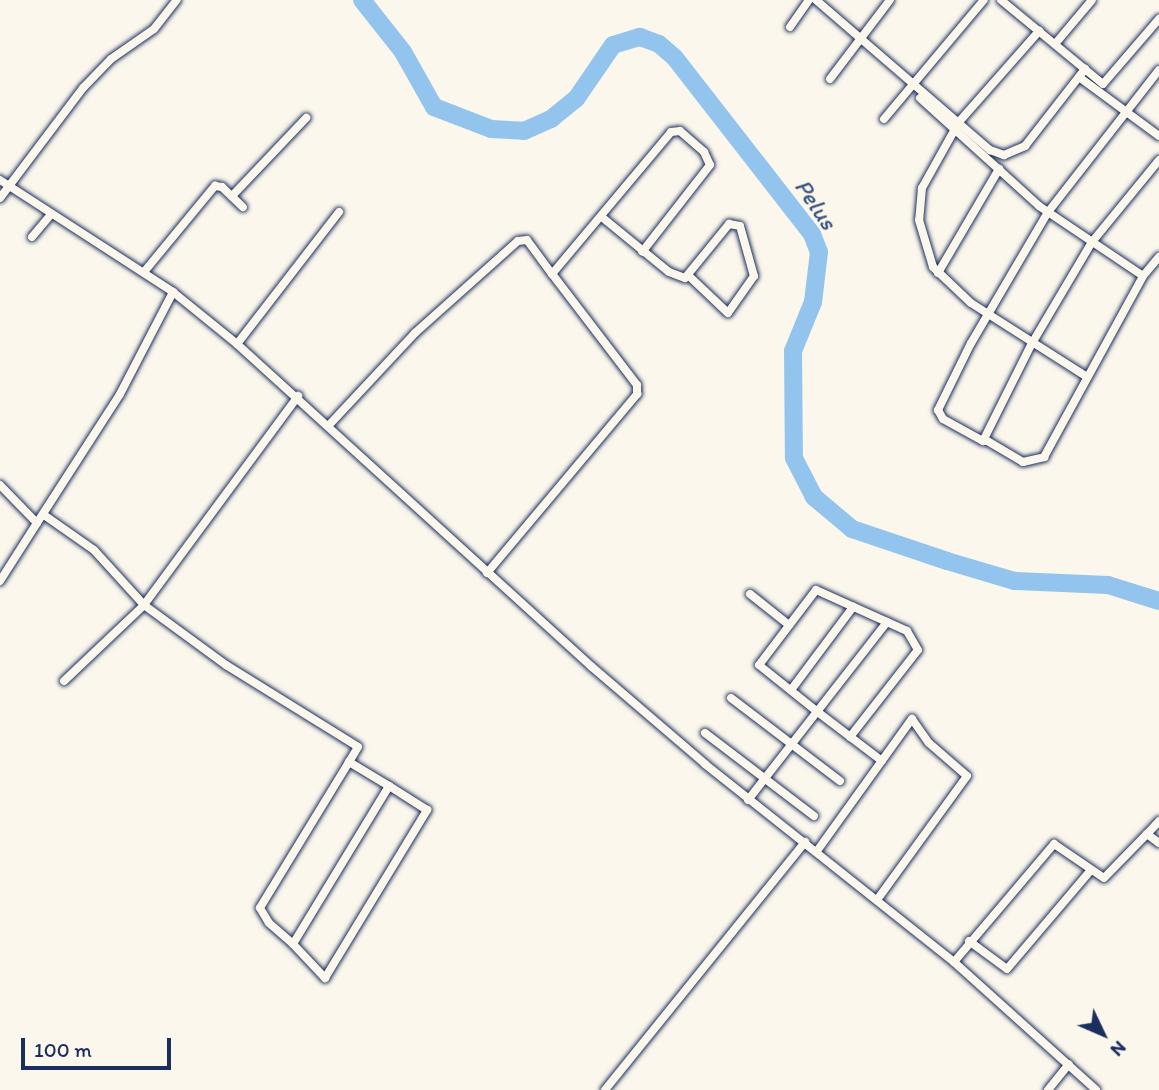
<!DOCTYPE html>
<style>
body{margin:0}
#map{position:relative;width:1159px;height:1090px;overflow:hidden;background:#fbf7ec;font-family:Itim,sans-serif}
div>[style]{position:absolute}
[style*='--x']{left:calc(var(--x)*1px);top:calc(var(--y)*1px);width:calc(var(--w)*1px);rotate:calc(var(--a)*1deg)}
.river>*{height:18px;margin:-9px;padding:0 9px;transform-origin:9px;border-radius:9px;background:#92c4ee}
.roads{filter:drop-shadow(0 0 2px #1b2f5e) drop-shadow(0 0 2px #1b2f5e)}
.minor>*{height:8px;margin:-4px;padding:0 4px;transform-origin:4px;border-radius:4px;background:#fbf7ec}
span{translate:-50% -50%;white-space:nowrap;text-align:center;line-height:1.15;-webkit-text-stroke:5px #fbf7ec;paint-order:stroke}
.water-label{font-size:24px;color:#395482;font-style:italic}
.north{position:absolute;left:1068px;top:999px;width:70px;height:70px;-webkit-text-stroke:5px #fbf7ec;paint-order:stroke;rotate:134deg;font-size:19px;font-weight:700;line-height:28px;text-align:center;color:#1b2f5e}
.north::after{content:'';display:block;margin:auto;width:24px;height:32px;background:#1b2f5e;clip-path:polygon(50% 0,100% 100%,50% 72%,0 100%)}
.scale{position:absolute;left:21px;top:1038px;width:150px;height:32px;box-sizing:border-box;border:4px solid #1b2f5e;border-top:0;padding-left:9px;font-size:21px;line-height:24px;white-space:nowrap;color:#1b2f5e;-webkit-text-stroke:5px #fbf7ec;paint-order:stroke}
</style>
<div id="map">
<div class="river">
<div style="--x:362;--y:0;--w:66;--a:51.7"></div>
<div style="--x:403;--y:52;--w:63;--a:60.6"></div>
<div style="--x:434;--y:107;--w:61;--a:21.1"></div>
<div style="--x:491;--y:129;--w:33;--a:3"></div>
<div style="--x:524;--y:131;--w:30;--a:-24"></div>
<div style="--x:551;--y:119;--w:32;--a:-39"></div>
<div style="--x:576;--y:99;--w:65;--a:-55.6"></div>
<div style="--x:613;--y:45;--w:28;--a:-17"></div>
<div style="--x:640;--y:37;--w:20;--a:20"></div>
<div style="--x:659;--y:44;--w:21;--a:41"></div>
<div style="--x:675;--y:58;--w:223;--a:52.1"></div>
<div style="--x:812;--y:234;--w:19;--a:69"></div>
<div style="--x:819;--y:252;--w:50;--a:96.8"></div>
<div style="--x:813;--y:302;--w:53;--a:112.2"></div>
<div style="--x:793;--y:351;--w:107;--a:89.5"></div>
<div style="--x:794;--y:458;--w:44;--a:62.9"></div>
<div style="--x:814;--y:497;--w:50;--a:40.1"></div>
<div style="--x:852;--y:529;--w:100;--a:18.6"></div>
<div style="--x:947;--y:561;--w:70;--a:16.6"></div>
<div style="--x:1014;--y:581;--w:94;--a:2.4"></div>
<div style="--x:1108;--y:585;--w:53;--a:17.4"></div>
</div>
<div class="roads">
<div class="minor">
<div style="--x:816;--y:0;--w:230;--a:40.8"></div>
<div style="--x:990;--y:150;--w:15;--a:20"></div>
<div style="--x:1004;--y:155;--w:23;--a:-23"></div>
<div style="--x:1025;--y:146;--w:98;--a:-52.1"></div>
<div style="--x:1001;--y:0;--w:132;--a:39.5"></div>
<div style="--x:1103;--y:84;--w:86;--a:-49.3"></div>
<div style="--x:790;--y:27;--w:33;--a:-55"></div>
<div style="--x:1055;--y:44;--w:57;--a:-49.9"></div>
<div style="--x:1159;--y:70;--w:180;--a:128"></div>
<div style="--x:1048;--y:212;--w:152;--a:120.4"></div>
<div style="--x:971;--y:343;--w:75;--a:116.2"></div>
<div style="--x:938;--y:410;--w:10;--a:61"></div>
<div style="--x:943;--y:419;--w:46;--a:28.8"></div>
<div style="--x:983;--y:441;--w:107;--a:-63.4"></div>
<div style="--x:1031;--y:345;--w:120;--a:-59.4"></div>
<div style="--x:1092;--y:242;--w:106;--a:-50.7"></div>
<div style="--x:1079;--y:77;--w:99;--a:36.4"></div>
<div style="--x:830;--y:79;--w:99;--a:-52.8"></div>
<div style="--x:920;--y:98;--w:161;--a:42.2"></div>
<div style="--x:1039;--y:206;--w:125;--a:33.9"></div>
<div style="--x:884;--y:119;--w:155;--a:-50"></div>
<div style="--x:958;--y:123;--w:123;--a:-48.6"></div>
<div style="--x:955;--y:129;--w:68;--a:119.2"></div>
<div style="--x:922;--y:188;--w:32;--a:95"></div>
<div style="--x:919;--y:220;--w:49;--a:73.4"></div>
<div style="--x:933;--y:267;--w:52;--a:43.5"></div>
<div style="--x:971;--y:303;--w:138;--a:32.5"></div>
<div style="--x:0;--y:180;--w:206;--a:32.9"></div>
<div style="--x:173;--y:292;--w:82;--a:39.1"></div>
<div style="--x:237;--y:344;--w:480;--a:42.3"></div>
<div style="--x:592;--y:667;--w:149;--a:40.6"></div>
<div style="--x:705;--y:764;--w:318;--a:38.5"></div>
<div style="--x:954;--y:962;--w:191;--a:42"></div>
<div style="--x:232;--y:196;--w:108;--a:-46.5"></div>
<div style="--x:0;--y:198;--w:138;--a:-53"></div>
<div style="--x:83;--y:88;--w:40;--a:-46"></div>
<div style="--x:111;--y:59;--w:52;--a:-34.9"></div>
<div style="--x:154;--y:29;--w:37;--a:-52"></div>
<div style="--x:603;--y:218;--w:85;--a:39.3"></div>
<div style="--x:669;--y:272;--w:17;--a:21"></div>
<div style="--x:685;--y:278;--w:70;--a:-50.8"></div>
<div style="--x:729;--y:224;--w:11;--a:10"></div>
<div style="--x:740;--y:226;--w:52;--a:74.4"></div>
<div style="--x:754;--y:276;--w:45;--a:125.1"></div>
<div style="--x:728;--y:313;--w:54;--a:-136.5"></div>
<div style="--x:32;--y:237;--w:30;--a:-50"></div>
<div style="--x:144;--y:272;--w:112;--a:-50.5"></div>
<div style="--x:215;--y:186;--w:7;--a:8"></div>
<div style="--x:222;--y:187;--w:29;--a:44"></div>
<div style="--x:938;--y:273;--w:121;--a:-59.6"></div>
<div style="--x:237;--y:344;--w:167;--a:-52.3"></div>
<div style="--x:329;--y:425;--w:126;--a:-46.9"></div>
<div style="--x:415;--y:333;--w:138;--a:-41.8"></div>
<div style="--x:518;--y:241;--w:9;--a:-6"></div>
<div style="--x:527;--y:240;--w:42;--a:53.7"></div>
<div style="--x:552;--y:274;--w:185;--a:-50"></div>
<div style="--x:671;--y:132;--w:9;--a:-6"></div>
<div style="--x:680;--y:131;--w:32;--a:41"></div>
<div style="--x:704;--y:152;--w:14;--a:65"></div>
<div style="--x:710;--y:165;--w:110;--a:128"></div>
<div style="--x:984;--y:439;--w:45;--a:30.5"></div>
<div style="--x:1023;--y:462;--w:22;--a:-13"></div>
<div style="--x:1044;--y:457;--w:206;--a:-61.3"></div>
<div style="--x:1143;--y:276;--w:25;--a:-50"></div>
<div style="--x:0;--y:485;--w:53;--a:45.8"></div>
<div style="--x:37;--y:523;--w:69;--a:122.5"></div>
<div style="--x:44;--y:515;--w:61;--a:35"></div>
<div style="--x:94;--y:550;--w:74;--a:47.7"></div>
<div style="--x:144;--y:605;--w:102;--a:36.2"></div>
<div style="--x:226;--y:665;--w:155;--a:31.8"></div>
<div style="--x:358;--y:747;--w:17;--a:121"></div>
<div style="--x:349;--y:762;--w:171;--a:121.4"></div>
<div style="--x:260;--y:908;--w:17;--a:59"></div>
<div style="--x:269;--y:923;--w:32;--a:41"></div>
<div style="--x:293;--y:944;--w:185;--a:-58.7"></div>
<div style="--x:389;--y:786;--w:47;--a:-149"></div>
<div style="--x:37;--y:523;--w:153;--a:-57.2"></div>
<div style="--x:120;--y:394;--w:115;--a:-62.5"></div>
<div style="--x:487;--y:573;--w:234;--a:-50"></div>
<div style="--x:637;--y:394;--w:9;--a:-90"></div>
<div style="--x:637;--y:385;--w:140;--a:-127.4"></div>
<div style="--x:750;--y:594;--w:50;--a:38.5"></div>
<div style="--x:64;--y:681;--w:110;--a:-43.5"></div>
<div style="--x:144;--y:605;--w:260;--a:-53.6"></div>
<div style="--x:791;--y:690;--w:104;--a:-53.2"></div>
<div style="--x:731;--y:698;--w:137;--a:37.3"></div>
<div style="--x:705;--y:733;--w:137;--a:37.3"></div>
<div style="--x:850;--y:737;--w:110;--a:-52"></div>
<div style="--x:918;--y:650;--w:22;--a:-120"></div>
<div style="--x:907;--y:631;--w:100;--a:-155.7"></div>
<div style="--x:816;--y:590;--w:94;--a:127.2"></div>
<div style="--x:759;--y:665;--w:77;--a:38.7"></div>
<div style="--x:819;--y:713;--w:79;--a:37.3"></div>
<div style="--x:748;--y:800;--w:226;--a:-52"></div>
<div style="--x:1147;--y:834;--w:18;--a:-47"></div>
<div style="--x:817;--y:851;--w:163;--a:-54.3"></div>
<div style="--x:912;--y:719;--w:29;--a:55"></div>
<div style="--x:929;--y:743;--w:50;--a:41"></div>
<div style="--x:967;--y:776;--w:153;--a:126"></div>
<div style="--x:969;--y:941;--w:47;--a:36.4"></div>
<div style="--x:1007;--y:969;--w:128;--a:-49.7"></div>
<div style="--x:293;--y:944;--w:47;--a:46.7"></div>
<div style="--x:325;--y:978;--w:197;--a:-58.7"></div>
<div style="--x:427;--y:810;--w:45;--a:-147.7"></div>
<div style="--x:954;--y:962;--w:155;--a:-49.7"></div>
<div style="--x:1054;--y:844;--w:60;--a:34.2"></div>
<div style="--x:1104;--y:878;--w:62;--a:-45.7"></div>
<div style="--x:1147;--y:834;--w:15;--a:37"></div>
<div style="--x:605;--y:1090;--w:319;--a:-51.1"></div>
<div style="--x:1048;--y:1090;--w:33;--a:-51"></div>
</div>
</div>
<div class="water-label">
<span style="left:816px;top:204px;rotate:56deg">Pelus</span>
</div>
<div class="north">N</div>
<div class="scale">100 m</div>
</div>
